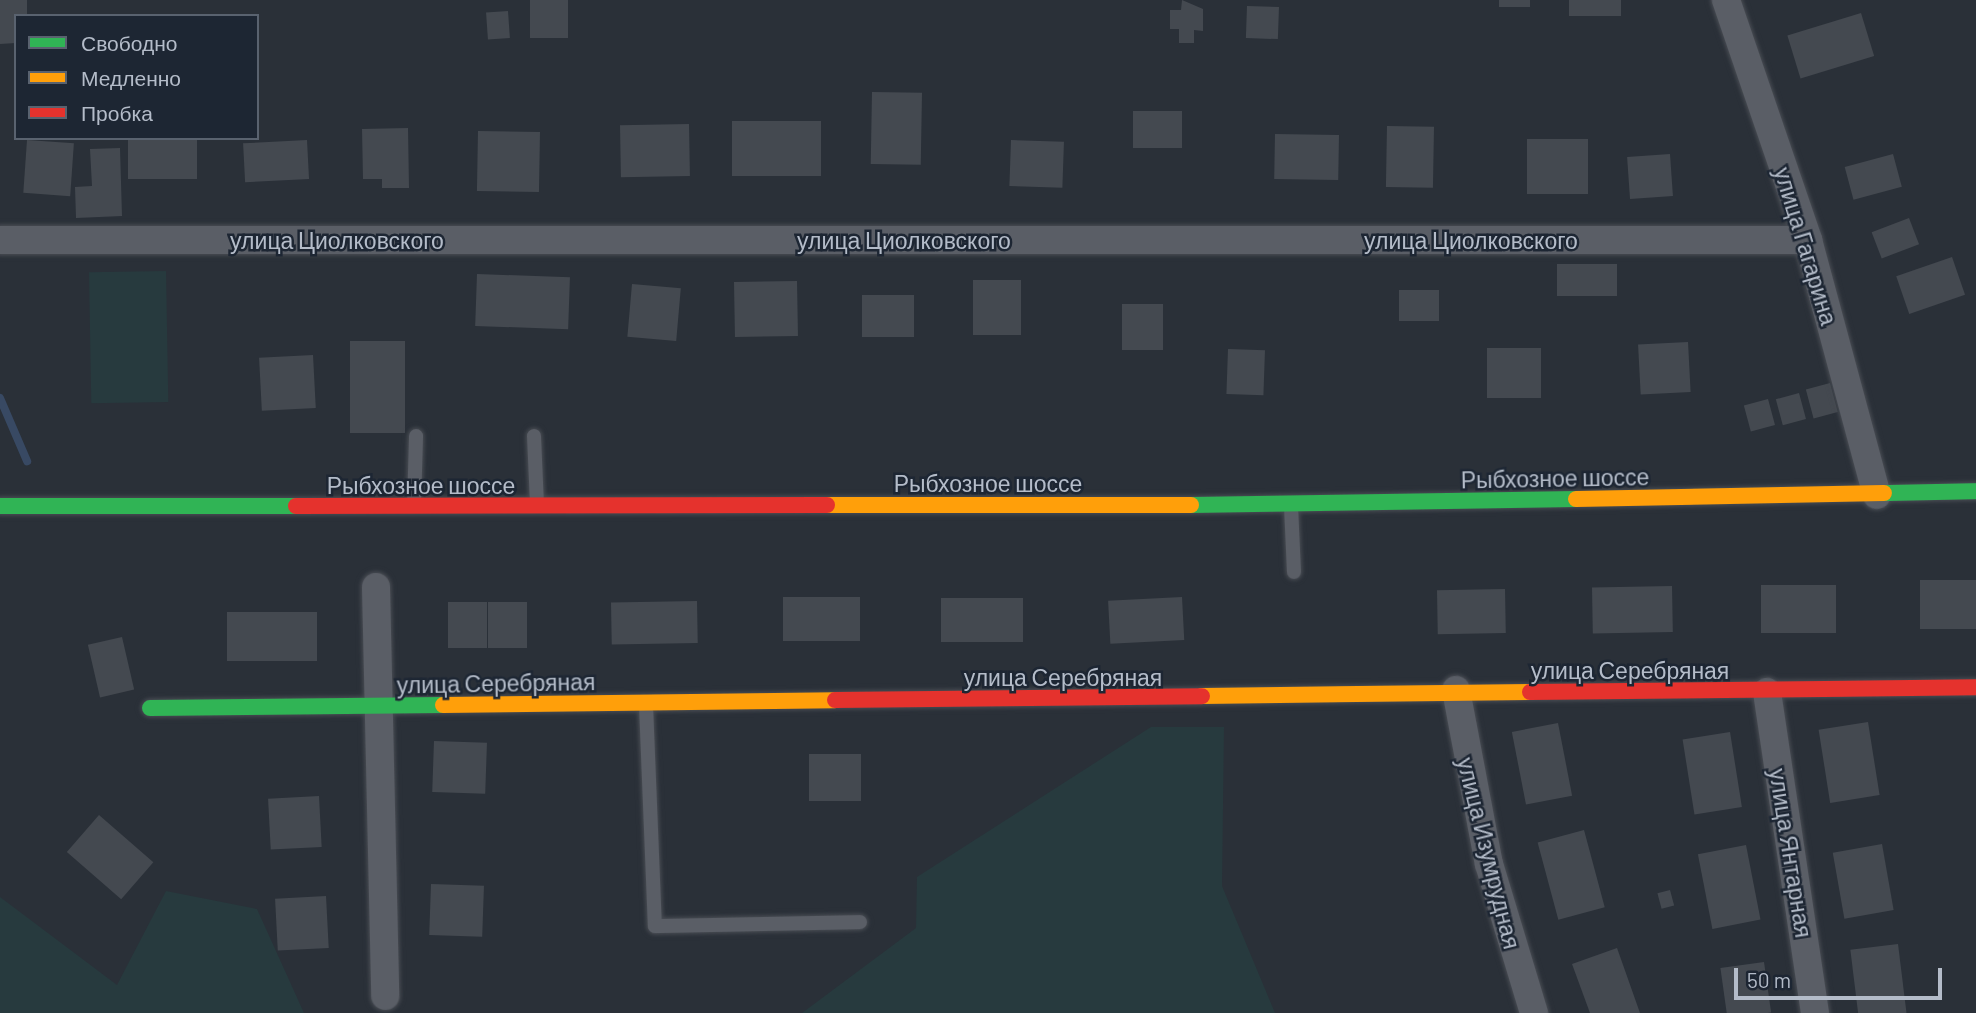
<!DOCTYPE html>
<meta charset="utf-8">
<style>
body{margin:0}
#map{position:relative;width:1976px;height:1013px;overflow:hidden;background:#2a3038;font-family:Barlow,sans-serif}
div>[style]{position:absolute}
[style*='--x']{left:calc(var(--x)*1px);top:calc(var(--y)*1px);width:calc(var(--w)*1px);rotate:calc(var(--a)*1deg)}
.green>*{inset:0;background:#273a3e;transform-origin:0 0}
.stream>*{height:8px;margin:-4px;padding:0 4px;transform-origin:4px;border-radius:4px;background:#384963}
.building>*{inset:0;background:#444950;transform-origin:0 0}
.roads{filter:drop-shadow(0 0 2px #484c53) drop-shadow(0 0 2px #484c53)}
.lane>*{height:14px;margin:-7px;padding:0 7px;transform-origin:7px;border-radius:7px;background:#5a5e66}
.street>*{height:28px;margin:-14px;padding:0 14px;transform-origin:14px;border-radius:14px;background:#5a5e66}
.fast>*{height:16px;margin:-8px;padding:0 8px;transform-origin:8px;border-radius:8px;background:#30b455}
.slow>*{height:16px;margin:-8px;padding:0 8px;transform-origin:8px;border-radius:8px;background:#ff9f0a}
.jam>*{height:16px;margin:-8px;padding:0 8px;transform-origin:8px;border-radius:8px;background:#e5322d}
span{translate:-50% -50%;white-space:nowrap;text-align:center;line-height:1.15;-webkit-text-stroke:5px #1d2633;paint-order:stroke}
.street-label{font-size:23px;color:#b4bcc9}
.legend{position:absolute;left:14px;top:14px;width:245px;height:126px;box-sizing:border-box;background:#1d2633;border:2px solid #59626f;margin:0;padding:9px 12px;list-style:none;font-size:21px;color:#b4bcc9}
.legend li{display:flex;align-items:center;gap:14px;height:35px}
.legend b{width:35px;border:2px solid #59626f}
.scale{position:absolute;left:1734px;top:968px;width:208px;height:32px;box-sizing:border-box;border:4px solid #b4bcc9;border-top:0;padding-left:9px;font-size:21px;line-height:24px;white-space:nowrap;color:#b4bcc9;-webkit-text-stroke:5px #1d2633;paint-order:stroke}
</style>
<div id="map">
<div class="green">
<div style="left:166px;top:271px;width:131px;height:77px;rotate:89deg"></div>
<div style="clip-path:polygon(1151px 727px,1224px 727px,1222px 886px,1275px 1013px,802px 1013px,916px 928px,917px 877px)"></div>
<div style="clip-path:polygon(166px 891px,257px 909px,304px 1013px,0 1013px,0 897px,117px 985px)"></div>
</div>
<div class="stream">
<div style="--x:0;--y:398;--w:69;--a:66.8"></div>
</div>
<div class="building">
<div style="clip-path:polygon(0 0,27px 0,27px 16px,16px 16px,16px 43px,0 44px)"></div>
<div style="left:530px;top:0;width:38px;height:38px"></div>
<div style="clip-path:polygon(1182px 0,1203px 9px,1203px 31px,1194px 30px,1194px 43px,1179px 43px,1179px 29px,1170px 29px,1170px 10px,1181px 10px)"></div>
<div style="left:1499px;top:0;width:31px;height:7px"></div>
<div style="left:1569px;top:0;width:52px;height:16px"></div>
<div style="left:1247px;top:6px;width:32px;height:32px;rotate:2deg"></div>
<div style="left:508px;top:11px;width:27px;height:22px;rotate:86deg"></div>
<div style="left:1861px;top:13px;width:45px;height:77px;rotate:73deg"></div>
<div style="left:872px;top:92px;width:50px;height:72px;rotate:1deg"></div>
<div style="left:1133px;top:111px;width:49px;height:37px"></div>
<div style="left:732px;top:121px;width:89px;height:55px"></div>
<div style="left:689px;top:124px;width:52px;height:69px;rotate:89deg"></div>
<div style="left:1387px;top:126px;width:47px;height:61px;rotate:1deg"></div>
<div style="clip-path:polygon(408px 128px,409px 188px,382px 188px,382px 179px,363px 179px,362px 129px)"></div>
<div style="left:478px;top:131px;width:62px;height:60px;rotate:1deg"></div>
<div style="left:1275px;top:134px;width:64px;height:45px;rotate:1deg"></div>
<div style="left:128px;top:138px;width:69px;height:41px"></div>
<div style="left:1527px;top:139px;width:61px;height:55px"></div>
<div style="left:27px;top:140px;width:47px;height:53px;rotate:4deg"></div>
<div style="left:307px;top:140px;width:39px;height:64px;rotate:87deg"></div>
<div style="left:1011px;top:140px;width:53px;height:46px;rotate:2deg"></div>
<div style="clip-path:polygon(120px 148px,122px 216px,76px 218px,75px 187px,92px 186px,90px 149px)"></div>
<div style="left:1670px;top:154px;width:42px;height:43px;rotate:86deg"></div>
<div style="left:1893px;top:154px;width:34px;height:50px;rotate:75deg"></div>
<div style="left:1909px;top:218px;width:28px;height:40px;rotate:69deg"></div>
<div style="left:1952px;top:257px;width:40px;height:59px;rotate:71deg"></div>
<div style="left:1557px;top:264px;width:60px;height:32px"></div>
<div style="left:477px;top:274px;width:93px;height:52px;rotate:2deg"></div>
<div style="left:973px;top:280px;width:48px;height:55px"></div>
<div style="left:797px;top:281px;width:55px;height:63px;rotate:89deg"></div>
<div style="left:632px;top:284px;width:49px;height:53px;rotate:5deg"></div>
<div style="left:1399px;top:290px;width:40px;height:31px"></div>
<div style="left:862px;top:295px;width:52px;height:42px"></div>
<div style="left:1122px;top:304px;width:41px;height:46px"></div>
<div style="left:350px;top:341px;width:55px;height:92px"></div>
<div style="left:1688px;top:342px;width:50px;height:50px;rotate:87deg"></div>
<div style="left:1487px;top:348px;width:54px;height:50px"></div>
<div style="left:1228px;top:349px;width:37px;height:45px;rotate:2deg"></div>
<div style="left:313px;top:355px;width:53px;height:54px;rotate:87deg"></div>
<div style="left:1830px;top:383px;width:30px;height:25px;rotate:75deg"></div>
<div style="left:1799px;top:393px;width:27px;height:24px;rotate:75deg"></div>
<div style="left:1768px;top:399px;width:27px;height:25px;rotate:75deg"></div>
<div style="left:1976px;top:580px;width:49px;height:56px;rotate:90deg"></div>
<div style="left:1761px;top:585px;width:75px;height:48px"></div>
<div style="left:1672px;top:586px;width:46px;height:80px;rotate:89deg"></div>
<div style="left:1505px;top:589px;width:44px;height:68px;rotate:89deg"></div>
<div style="left:783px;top:597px;width:77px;height:44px"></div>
<div style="left:1182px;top:597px;width:43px;height:74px;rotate:87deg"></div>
<div style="left:941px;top:598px;width:82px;height:44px"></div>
<div style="left:697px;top:601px;width:42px;height:86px;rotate:89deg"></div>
<div style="left:448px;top:602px;width:39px;height:46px"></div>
<div style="left:488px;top:602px;width:39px;height:46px"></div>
<div style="left:317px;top:612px;width:49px;height:90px;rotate:90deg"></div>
<div style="left:122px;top:637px;width:54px;height:35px;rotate:77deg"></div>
<div style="left:1868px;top:722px;width:74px;height:50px;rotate:81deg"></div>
<div style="left:1558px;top:723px;width:74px;height:47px;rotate:79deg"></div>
<div style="left:1730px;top:732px;width:76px;height:48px;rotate:81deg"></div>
<div style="left:434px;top:741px;width:53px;height:51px;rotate:2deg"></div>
<div style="left:809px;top:754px;width:52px;height:47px"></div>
<div style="left:319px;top:796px;width:51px;height:51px;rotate:87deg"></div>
<div style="left:99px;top:815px;width:72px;height:49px;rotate:41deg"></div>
<div style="left:1584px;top:830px;width:80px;height:48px;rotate:75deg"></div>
<div style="left:1882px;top:844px;width:67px;height:50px;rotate:80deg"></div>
<div style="left:1746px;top:845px;width:76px;height:49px;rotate:79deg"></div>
<div style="left:431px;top:884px;width:53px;height:51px;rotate:2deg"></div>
<div style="left:1670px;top:890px;width:16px;height:13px;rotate:75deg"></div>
<div style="left:326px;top:896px;width:52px;height:51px;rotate:87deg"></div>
<div style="left:1898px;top:944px;width:70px;height:48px;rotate:83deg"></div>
<div style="clip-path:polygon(1617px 948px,1640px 1013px,1590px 1013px,1572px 964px)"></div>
<div style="left:1764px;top:962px;width:51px;height:44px;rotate:82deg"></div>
</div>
<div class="roads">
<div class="lane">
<div style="--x:534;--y:436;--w:68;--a:87.5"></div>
<div style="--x:414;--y:505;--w:69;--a:-88.3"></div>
<div style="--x:1291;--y:506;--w:66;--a:87.4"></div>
<div style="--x:646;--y:705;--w:221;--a:87.7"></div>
<div style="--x:655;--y:926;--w:205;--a:-1.1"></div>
</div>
<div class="street">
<div style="--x:1726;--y:0;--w:254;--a:71.1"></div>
<div style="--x:1808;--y:240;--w:264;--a:74.9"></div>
<div style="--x:0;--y:240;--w:1808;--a:0"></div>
<div style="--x:376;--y:587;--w:409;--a:88.7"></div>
<div style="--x:1456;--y:690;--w:177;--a:79.3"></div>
<div style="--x:1489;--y:864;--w:156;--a:73.2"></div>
<div style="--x:1767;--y:692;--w:325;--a:81.5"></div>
</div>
<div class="fast">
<div style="--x:1884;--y:493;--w:92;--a:-1.2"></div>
<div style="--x:1191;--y:505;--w:385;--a:-0.9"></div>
<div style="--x:0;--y:506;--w:296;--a:0"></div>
<div style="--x:150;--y:708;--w:293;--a:-0.6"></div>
</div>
<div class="slow">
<div style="--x:1576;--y:499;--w:308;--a:-1.1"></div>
<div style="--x:827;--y:505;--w:364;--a:0"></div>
<div style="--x:1202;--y:696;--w:328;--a:-0.7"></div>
<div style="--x:443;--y:705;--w:392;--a:-0.7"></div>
</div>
<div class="jam">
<div style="--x:296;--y:506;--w:531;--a:-0.11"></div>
<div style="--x:1530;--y:692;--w:446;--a:-0.6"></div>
<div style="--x:835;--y:700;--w:367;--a:-0.6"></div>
</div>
</div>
<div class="street-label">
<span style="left:337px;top:240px">улица Циолковского</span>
<span style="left:904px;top:240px">улица Циолковского</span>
<span style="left:1471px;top:240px">улица Циолковского</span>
<span style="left:1806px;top:246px;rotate:73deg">улица Гагарина</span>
<span style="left:1555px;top:478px;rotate:-1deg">Рыбхозное шоссе</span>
<span style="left:988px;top:483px">Рыбхозное шоссе</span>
<span style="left:421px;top:485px">Рыбхозное шоссе</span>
<span style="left:1630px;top:670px">улица Серебряная</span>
<span style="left:1063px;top:677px">улица Серебряная</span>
<span style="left:496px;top:683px;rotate:-1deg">улица Серебряная</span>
<span style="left:1489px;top:853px;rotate:76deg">улица Изумрудная</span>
<span style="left:1791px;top:853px;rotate:81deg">улица Янтарная</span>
</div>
<ul class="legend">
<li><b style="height:9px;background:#30b455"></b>Свободно</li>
<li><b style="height:9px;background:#ff9f0a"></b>Медленно</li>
<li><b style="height:9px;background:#e5322d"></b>Пробка</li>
</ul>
<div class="scale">50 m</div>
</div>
